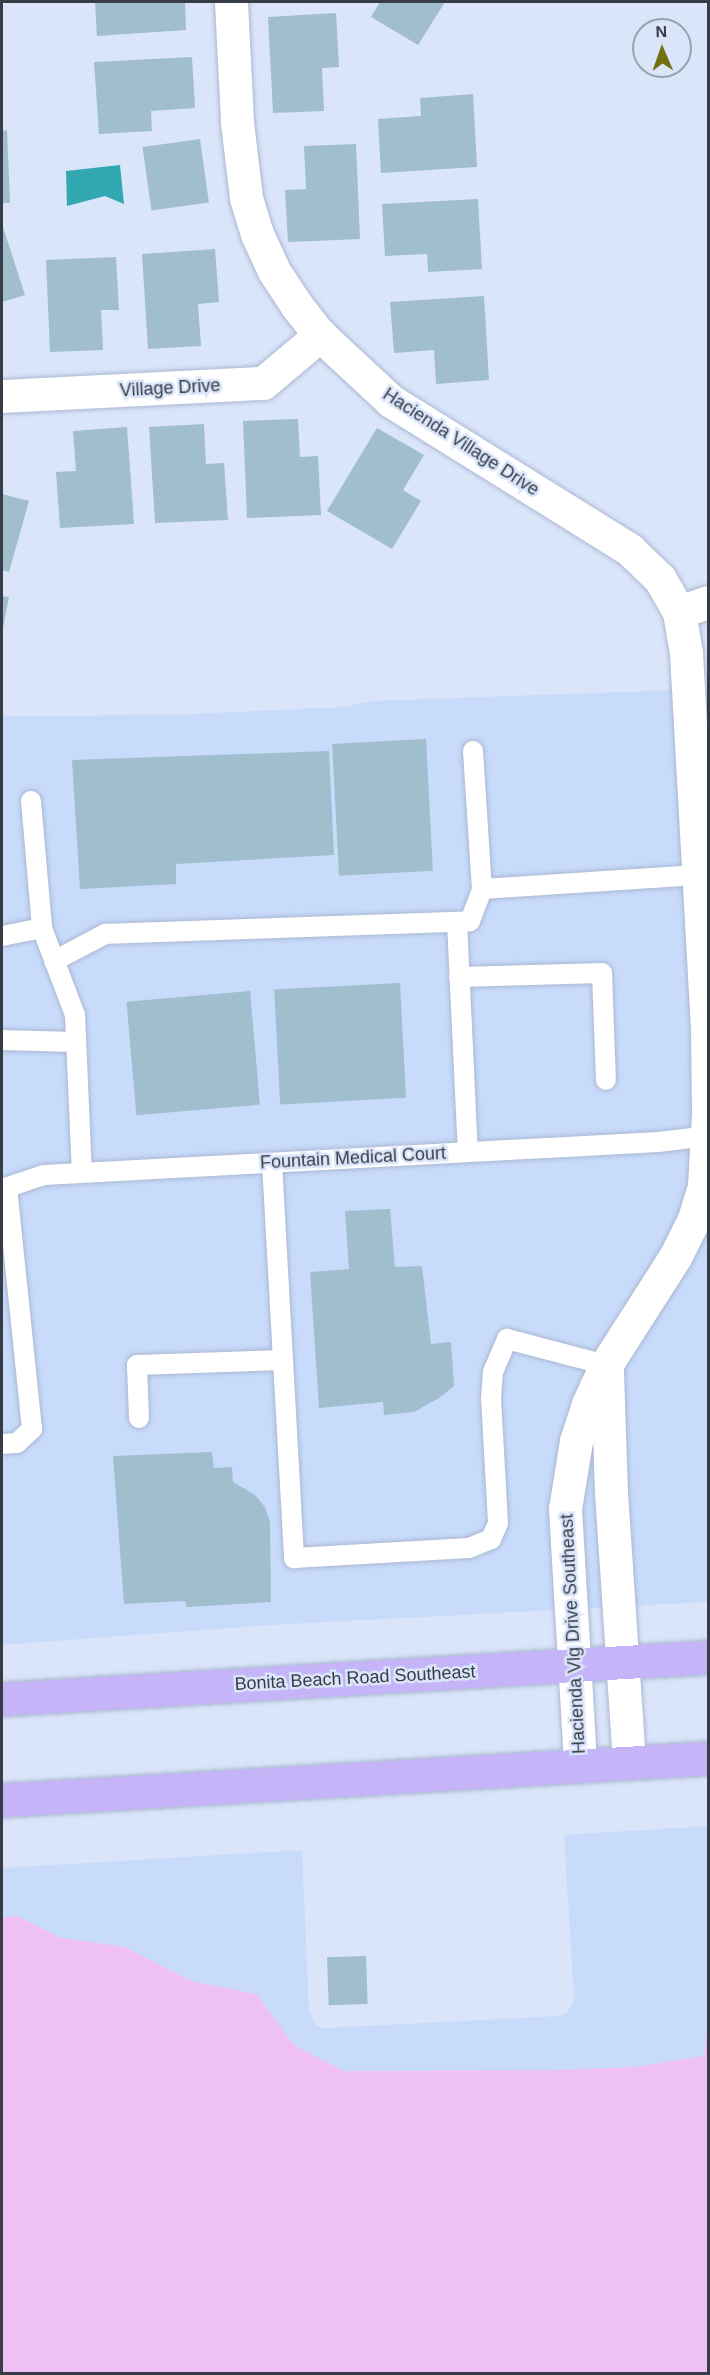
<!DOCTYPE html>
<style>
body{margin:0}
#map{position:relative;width:710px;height:2375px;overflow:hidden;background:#dae5fa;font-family:Helvetica,sans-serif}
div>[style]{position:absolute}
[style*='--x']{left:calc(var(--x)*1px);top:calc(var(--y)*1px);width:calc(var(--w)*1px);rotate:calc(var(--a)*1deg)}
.built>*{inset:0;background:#c8dbfb}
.green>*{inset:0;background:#efc0f4}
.water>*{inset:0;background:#32a9b0}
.building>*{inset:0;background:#a0becd;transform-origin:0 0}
.roads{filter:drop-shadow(0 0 2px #aab8d1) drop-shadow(0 0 2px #aab8d1)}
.lane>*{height:20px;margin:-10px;padding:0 10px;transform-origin:10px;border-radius:10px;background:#fff}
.street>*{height:33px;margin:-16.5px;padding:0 16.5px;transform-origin:16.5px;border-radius:16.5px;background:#fff}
.primary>*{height:33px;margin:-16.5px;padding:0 16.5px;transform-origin:16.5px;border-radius:16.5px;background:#c5b5f8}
span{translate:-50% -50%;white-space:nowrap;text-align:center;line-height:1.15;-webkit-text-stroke:5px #dae5fa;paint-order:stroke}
.street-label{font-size:18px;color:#373d47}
.frame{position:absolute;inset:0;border:3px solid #373d47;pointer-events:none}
.north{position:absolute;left:632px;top:18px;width:60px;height:60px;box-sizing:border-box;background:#dae5fa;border:2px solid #99a2b2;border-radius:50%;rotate:358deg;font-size:16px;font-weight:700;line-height:24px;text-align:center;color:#373d47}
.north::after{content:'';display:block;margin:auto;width:21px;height:27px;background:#727013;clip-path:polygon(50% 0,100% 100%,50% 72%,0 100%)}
</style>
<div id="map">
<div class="built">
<div style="clip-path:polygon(708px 689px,708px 1602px,271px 1625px,2px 1645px,2px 716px,169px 715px,343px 707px,371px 701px)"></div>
<div style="clip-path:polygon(708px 1826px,708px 2017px,704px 2056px,636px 2067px,560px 2070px,344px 2071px,294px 2045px,256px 1994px,191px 1981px,125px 1947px,61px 1938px,16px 1916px,2px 1918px,2px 1868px,302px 1850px,309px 2011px,316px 2025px,325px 2028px,559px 2016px,568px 2012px,574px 1998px,564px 1835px)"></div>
</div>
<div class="green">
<div style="clip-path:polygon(16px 1916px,61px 1938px,125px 1947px,191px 1981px,256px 1994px,294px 2045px,344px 2071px,560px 2070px,636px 2067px,704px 2056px,708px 2017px,708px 2373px,2px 2373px,2px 1918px)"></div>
</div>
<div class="water">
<div style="clip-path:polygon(120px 165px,124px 204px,105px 196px,67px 206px,66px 171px)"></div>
</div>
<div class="building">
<div style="clip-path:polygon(95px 2px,185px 2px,186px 30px,97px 36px)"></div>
<div style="clip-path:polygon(380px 2px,445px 2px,418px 45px,371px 17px)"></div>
<div style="clip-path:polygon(336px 13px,339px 67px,322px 68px,324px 111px,273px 113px,268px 17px)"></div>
<div style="clip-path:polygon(192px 57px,195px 108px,151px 111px,152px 131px,99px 134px,94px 62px)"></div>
<div style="clip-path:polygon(473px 94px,477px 167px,381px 173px,378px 119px,421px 116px,420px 98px)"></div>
<div style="clip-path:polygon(7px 130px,10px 203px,2px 203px,2px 131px)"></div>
<div style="left:200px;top:139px;width:64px;height:58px;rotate:82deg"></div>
<div style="clip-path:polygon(356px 144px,360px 239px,288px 242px,285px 190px,306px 189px,304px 146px)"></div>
<div style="clip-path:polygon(478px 199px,482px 269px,428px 272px,427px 254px,385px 256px,382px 204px)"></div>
<div style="clip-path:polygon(2px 224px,25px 295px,2px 302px)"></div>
<div style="clip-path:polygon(215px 249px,219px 302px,198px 304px,201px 346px,148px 349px,142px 254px)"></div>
<div style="clip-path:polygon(116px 257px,119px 310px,101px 310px,103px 350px,50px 352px,46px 260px)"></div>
<div style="clip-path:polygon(484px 296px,489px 380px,436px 384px,434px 350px,394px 353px,390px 302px)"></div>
<div style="clip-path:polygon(298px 419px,300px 457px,318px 456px,321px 515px,247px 518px,243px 421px)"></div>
<div style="clip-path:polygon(204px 424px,206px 464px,224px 463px,228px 520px,155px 523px,149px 427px)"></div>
<div style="clip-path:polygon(127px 427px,134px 524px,60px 528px,56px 472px,76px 471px,73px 431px)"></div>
<div style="clip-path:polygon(377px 428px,424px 455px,403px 490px,421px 501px,392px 549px,327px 511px)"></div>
<div style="clip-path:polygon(2px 494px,29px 501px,9px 572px,2px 570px)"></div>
<div style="clip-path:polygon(2px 596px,9px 597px,3px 628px,2px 628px)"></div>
<div style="left:426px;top:739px;width:132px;height:94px;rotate:87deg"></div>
<div style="clip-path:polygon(329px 751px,334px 855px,176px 864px,176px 884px,80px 889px,72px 760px)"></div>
<div style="left:400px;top:983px;width:115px;height:126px;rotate:87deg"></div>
<div style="left:250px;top:991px;width:114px;height:124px;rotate:85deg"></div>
<div style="clip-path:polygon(390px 1209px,395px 1267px,422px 1266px,431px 1344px,451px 1342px,454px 1386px,439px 1398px,414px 1412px,384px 1415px,383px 1402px,319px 1408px,310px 1272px,349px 1269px,345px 1211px)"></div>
<div style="clip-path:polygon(212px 1452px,214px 1468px,232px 1467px,233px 1482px,255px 1495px,265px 1507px,270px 1522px,271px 1602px,187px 1607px,185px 1601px,124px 1604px,113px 1456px)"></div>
<div style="left:366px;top:1956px;width:48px;height:39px;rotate:88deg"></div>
</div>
<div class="roads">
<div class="lane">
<div style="--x:473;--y:751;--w:138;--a:86.3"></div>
<div style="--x:31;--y:801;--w:127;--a:85"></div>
<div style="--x:42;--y:928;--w:93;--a:69.2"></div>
<div style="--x:75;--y:1015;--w:158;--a:87.5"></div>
<div style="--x:457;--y:922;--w:230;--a:87.3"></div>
<div style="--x:2;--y:936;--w:41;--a:-11.3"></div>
<div style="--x:54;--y:961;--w:58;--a:-27.9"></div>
<div style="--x:105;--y:934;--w:365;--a:-2"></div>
<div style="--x:470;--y:921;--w:34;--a:-69"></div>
<div style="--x:482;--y:889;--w:216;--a:-3.7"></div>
<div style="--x:459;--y:977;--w:143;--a:-1.6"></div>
<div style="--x:602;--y:973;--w:107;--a:87.9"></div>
<div style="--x:2;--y:1040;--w:74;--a:1.5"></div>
<div style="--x:272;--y:1163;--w:396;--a:86.8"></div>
<div style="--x:294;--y:1558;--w:175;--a:-3.3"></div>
<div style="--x:469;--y:1548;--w:24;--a:-22"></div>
<div style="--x:491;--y:1539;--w:17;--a:-66"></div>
<div style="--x:498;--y:1523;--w:124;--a:-93.2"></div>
<div style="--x:491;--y:1399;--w:27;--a:-86"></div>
<div style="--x:493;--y:1372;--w:36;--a:-67"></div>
<div style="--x:507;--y:1339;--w:102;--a:14.7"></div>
<div style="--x:2;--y:1189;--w:44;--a:-18.4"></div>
<div style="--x:44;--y:1175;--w:615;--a:-3.08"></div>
<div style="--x:658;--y:1142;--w:50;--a:-6.8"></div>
<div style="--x:139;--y:1418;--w:53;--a:-92.2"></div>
<div style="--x:137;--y:1365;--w:146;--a:-2"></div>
<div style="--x:2;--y:1444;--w:15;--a:-4"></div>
<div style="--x:17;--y:1443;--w:21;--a:-43"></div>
<div style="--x:32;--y:1429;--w:243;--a:-95.9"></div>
</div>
<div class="street">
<div style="--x:231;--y:2;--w:120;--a:87.1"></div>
<div style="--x:237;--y:122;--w:77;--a:83.2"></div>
<div style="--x:246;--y:198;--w:38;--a:73"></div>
<div style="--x:257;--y:234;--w:41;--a:65.3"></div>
<div style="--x:274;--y:271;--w:42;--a:56.7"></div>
<div style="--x:297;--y:306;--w:37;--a:52"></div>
<div style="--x:320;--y:335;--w:97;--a:42.9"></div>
<div style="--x:391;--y:401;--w:282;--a:31.9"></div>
<div style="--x:630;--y:550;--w:42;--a:44"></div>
<div style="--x:660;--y:579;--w:38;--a:60"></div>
<div style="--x:679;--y:612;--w:42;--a:80.3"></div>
<div style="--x:686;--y:653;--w:378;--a:86.8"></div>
<div style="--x:707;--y:1030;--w:83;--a:89.3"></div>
<div style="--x:708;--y:1113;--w:73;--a:93.1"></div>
<div style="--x:704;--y:1186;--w:37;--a:107"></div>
<div style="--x:693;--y:1221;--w:40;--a:116.6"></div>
<div style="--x:675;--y:1257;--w:128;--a:122.6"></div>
<div style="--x:606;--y:1365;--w:43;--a:114.8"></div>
<div style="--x:588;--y:1404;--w:39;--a:108"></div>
<div style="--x:576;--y:1441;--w:69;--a:99.2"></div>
<div style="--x:565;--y:1509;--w:256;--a:86.6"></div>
<div style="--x:2;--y:396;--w:261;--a:-2.9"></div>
<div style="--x:263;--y:383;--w:75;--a:-40.1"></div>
<div style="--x:679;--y:612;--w:31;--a:-19"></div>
<div style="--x:607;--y:1372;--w:120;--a:88.1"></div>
<div style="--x:611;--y:1492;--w:271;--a:86.2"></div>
</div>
<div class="primary">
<div style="--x:2;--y:1699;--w:707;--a:-3.4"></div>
<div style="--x:2;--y:1800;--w:707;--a:-3.4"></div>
</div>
</div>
<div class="street-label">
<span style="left:170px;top:388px;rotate:-3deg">Village Drive</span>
<span style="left:461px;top:442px;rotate:33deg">Hacienda Village Drive</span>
<span style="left:353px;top:1158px;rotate:-3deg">Fountain Medical Court</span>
<span style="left:573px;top:1634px;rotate:-93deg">Hacienda Vlg Drive Southeast</span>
<span style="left:355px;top:1678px;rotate:-3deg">Bonita Beach Road Southeast</span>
</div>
<div class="frame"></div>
<div class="north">N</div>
</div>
